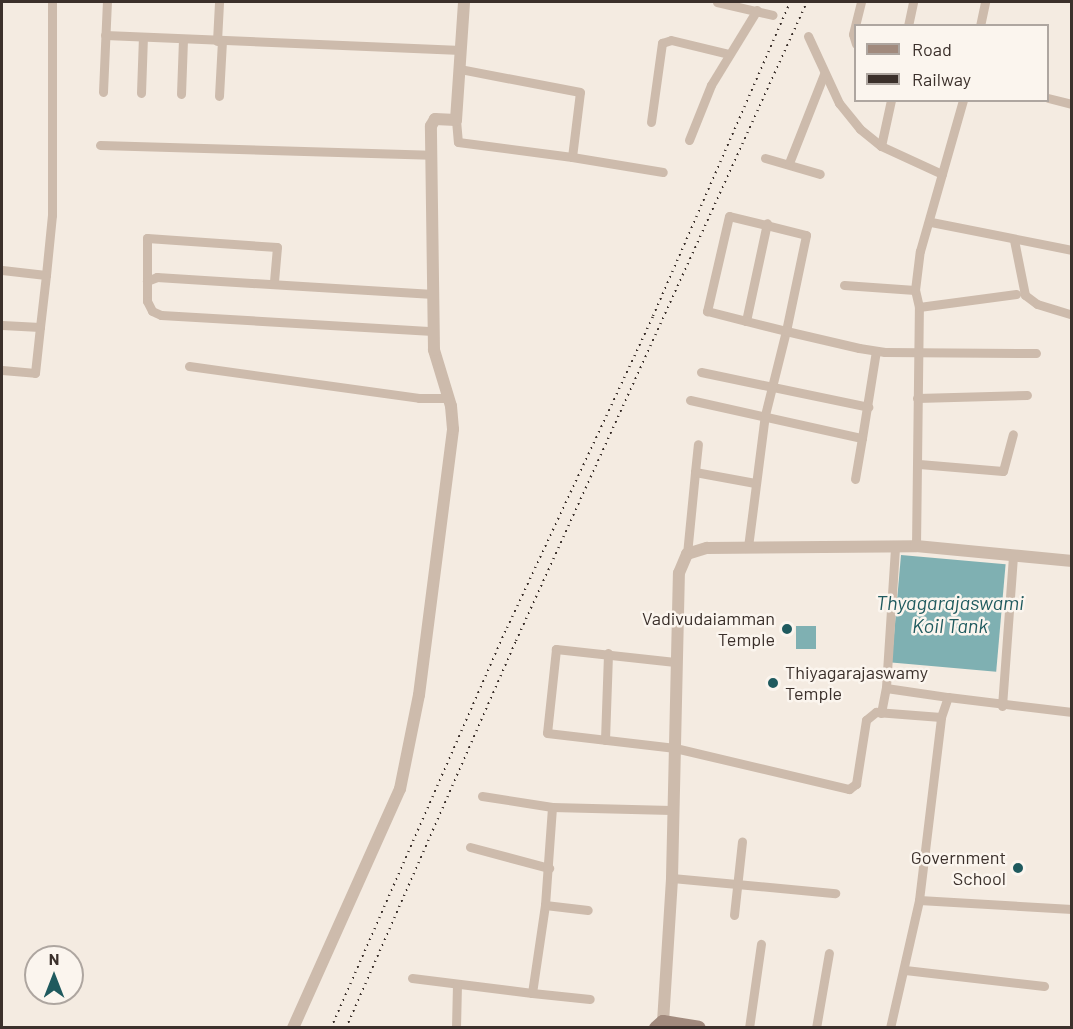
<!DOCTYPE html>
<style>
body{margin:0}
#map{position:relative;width:1073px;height:1029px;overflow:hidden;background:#f4ebe1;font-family:Barlow,sans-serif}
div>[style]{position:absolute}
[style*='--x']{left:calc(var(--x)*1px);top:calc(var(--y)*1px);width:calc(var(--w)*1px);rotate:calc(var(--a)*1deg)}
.water>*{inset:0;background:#7fb0b2;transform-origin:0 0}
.minor>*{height:9px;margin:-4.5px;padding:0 4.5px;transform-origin:4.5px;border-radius:4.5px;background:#cdbbac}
.tertiary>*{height:12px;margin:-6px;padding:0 6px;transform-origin:6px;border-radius:6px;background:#cdbbac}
.secondary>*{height:14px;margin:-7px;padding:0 7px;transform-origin:7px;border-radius:7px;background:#a18a7d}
.rail>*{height:2px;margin-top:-1px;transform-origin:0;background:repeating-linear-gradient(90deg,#3b302b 0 1.5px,transparent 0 6px)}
.dots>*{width:16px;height:16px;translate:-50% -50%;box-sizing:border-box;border:3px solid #fbf5ee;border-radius:50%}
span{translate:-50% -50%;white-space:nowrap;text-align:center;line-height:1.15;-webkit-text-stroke:5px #fbf5ee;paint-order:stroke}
.poi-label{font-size:18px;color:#3b302b}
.right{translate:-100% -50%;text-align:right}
.left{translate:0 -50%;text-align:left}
.water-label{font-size:20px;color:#1f5a5e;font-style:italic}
.frame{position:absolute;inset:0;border:3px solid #3b302b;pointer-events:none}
.legend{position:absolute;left:854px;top:24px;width:195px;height:78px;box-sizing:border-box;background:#fbf5ee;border:2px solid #aea6a0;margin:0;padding:8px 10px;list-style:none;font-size:18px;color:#3b302b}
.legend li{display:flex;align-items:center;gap:12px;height:30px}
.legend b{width:30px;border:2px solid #aea6a0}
.north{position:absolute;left:24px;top:945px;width:60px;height:60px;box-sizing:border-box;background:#fbf5ee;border:2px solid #aea6a0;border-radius:50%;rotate:0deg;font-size:16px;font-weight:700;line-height:24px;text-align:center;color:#3b302b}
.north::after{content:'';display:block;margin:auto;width:21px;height:27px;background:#1f5a5e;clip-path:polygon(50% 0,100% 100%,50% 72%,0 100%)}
</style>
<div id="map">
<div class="water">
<div style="left:901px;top:555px;width:105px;height:108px;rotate:5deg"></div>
<div style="left:796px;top:626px;width:20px;height:23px"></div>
</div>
<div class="minor">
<div style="--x:717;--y:2;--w:57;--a:13.1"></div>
<div style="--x:908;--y:26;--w:25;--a:-78"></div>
<div style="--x:980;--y:26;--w:25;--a:-78"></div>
<div style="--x:105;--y:35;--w:356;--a:2.4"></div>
<div style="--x:808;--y:36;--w:74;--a:65.2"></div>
<div style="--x:839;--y:103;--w:33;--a:51"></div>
<div style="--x:860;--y:129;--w:27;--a:39"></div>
<div style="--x:881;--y:146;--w:67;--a:24.7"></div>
<div style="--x:217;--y:41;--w:39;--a:-87"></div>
<div style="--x:856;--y:44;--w:10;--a:-107"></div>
<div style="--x:853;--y:34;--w:33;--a:-76"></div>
<div style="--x:103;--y:92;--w:90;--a:-87.5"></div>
<div style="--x:141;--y:93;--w:56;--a:-88"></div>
<div style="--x:181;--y:94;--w:55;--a:-87.9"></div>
<div style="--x:219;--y:96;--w:55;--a:-86.9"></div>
<div style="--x:1048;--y:98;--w:25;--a:14"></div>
<div style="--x:456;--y:120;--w:22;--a:85"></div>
<div style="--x:458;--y:142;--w:115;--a:7.5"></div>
<div style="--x:572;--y:157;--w:65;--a:-83"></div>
<div style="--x:580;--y:92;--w:123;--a:-169.2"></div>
<div style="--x:651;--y:122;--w:80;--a:-82.1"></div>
<div style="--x:662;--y:43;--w:9;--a:-18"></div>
<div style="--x:671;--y:40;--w:60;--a:13.6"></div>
<div style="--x:689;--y:140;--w:59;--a:-68.2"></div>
<div style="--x:711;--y:85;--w:88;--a:-58.5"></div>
<div style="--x:100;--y:145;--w:330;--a:1.7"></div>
<div style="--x:881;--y:146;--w:47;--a:-77.7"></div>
<div style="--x:572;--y:157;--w:92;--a:9.4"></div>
<div style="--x:765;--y:158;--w:57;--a:16.2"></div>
<div style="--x:789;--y:163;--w:96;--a:-68.5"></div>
<div style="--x:931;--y:222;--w:144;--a:11.2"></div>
<div style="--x:1014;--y:240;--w:56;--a:78.7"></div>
<div style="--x:1025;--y:295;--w:15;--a:37"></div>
<div style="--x:1037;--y:304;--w:37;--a:17"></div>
<div style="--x:2;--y:270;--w:44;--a:6.5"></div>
<div style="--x:46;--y:275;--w:60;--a:-84.3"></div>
<div style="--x:52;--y:215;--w:213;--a:-90"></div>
<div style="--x:147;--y:281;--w:43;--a:-90"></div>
<div style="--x:147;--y:238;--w:130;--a:4"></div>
<div style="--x:277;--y:247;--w:37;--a:95"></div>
<div style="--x:844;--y:285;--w:71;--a:4"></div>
<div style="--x:433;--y:294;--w:277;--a:-176.5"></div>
<div style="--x:157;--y:277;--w:11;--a:158"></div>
<div style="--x:147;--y:281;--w:20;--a:90"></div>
<div style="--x:147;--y:301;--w:11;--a:63"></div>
<div style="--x:152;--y:311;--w:10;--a:24"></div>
<div style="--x:161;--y:315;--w:272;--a:3.4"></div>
<div style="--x:919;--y:307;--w:98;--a:-7.6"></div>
<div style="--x:746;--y:321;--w:100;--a:-77.9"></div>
<div style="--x:2;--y:325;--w:38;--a:3"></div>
<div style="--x:40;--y:327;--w:52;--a:-83.4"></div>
<div style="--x:189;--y:366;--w:232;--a:7.9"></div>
<div style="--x:419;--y:398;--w:29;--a:0"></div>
<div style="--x:2;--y:370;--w:33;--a:5"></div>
<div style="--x:35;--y:373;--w:46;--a:-83.8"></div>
<div style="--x:701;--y:372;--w:171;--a:11.8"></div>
<div style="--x:917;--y:398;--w:110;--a:-1.6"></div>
<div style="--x:690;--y:400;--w:176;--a:12.5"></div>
<div style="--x:862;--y:438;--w:88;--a:-80.9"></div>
<div style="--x:919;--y:464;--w:84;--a:4.8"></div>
<div style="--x:1003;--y:471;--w:38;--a:-75"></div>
<div style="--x:695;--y:472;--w:28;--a:-84"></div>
<div style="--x:855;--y:479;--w:42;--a:-80.3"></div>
<div style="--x:916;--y:546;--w:239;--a:-89.3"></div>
<div style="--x:919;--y:307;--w:17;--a:-103"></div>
<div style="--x:915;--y:290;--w:39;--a:-83"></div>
<div style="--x:920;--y:251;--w:157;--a:-74.1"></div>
<div style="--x:748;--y:547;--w:133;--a:-82.7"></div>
<div style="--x:765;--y:415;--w:87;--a:-76"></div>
<div style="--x:786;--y:331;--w:98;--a:-78.2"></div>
<div style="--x:806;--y:235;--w:79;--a:-166.1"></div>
<div style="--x:729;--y:216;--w:98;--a:103"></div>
<div style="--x:707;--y:311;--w:40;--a:14.4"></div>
<div style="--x:746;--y:321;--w:41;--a:14"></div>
<div style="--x:786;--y:331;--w:75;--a:13.1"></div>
<div style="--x:859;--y:348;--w:26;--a:9"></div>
<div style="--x:885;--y:352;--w:151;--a:0.4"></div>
<div style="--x:895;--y:548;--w:140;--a:93.7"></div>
<div style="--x:886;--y:688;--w:63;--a:8.3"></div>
<div style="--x:687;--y:554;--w:82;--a:-84.4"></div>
<div style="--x:695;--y:472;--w:61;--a:10.4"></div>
<div style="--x:675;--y:662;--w:120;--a:-173.8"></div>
<div style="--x:556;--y:649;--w:84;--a:96.1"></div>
<div style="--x:547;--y:733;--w:129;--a:6.7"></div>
<div style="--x:675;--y:748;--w:179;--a:13.3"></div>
<div style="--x:849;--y:789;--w:9;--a:-36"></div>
<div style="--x:856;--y:784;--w:65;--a:-81.1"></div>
<div style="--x:866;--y:720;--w:13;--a:-39"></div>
<div style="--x:876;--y:712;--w:65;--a:4.4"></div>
<div style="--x:941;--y:717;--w:21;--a:-71"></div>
<div style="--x:948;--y:697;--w:125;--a:6.9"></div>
<div style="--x:1002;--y:706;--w:150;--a:-85.8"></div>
<div style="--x:881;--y:713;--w:25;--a:-79"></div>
<div style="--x:605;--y:740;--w:87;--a:-88"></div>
<div style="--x:482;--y:796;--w:71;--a:8.9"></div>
<div style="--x:470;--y:847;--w:82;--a:14.9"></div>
<div style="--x:672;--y:878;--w:164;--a:5.3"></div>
<div style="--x:919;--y:900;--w:153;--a:3.4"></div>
<div style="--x:545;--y:905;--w:43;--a:6.6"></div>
<div style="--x:734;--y:915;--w:74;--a:-83.8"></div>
<div style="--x:905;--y:970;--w:140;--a:6.6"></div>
<div style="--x:412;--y:978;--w:121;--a:7.1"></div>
<div style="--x:532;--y:993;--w:89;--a:-81.6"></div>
<div style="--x:545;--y:905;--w:98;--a:-85.9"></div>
<div style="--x:552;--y:807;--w:119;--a:1.4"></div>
<div style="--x:532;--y:993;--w:58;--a:5.9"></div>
<div style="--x:456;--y:1028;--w:44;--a:-88.7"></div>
<div style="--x:749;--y:1028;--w:85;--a:-81.9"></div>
<div style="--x:816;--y:1028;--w:76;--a:-80.2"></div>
<div style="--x:890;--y:1028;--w:131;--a:-77.2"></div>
<div style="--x:919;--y:900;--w:184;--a:-83.1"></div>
</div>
<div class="tertiary">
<div style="--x:663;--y:1022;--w:144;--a:-86.4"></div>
<div style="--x:672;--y:878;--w:305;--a:-88.7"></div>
<div style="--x:679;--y:573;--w:21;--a:-67"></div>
<div style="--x:687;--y:554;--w:21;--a:-17"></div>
<div style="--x:707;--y:548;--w:209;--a:-0.5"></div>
<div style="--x:916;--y:546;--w:157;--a:5.5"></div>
<div style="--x:293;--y:1028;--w:262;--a:-65.9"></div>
<div style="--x:400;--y:789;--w:96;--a:-78.6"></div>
<div style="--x:419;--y:695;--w:268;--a:-82.7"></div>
<div style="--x:453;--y:429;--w:23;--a:-95"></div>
<div style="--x:451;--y:406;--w:59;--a:-106.9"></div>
<div style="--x:434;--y:350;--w:224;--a:-90.8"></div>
<div style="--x:431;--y:126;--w:8;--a:-60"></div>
<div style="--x:435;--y:119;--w:21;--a:3"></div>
<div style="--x:456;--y:120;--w:118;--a:-86.1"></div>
</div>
<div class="secondary">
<div style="--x:656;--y:1028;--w:9;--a:-41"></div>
<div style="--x:663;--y:1022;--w:36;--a:9"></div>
</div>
<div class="rail">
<div style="--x:331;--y:1028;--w:437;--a:-66.3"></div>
<div style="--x:507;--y:628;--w:344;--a:-64.9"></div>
<div style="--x:653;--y:316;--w:343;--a:-66.4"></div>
<div style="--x:346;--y:1028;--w:423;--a:-66.3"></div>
<div style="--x:516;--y:641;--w:702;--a:-65.52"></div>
</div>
<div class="dots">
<div style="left:787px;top:629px;background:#1f5a5e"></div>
<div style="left:773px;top:683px;background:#1f5a5e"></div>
<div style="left:1018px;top:868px;background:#1f5a5e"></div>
</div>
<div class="poi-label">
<span class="right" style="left:775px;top:629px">Vadivudaiamman<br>Temple</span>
<span class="left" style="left:785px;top:683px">Thiyagarajaswamy<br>Temple</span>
<span class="right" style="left:1006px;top:868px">Government<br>School</span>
</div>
<div class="water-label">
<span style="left:950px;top:614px">Thyagarajaswami<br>Koil Tank</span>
</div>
<div class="frame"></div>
<ul class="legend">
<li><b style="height:8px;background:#a18a7d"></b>Road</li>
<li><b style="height:8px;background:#3b302b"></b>Railway</li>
</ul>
<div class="north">N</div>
</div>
